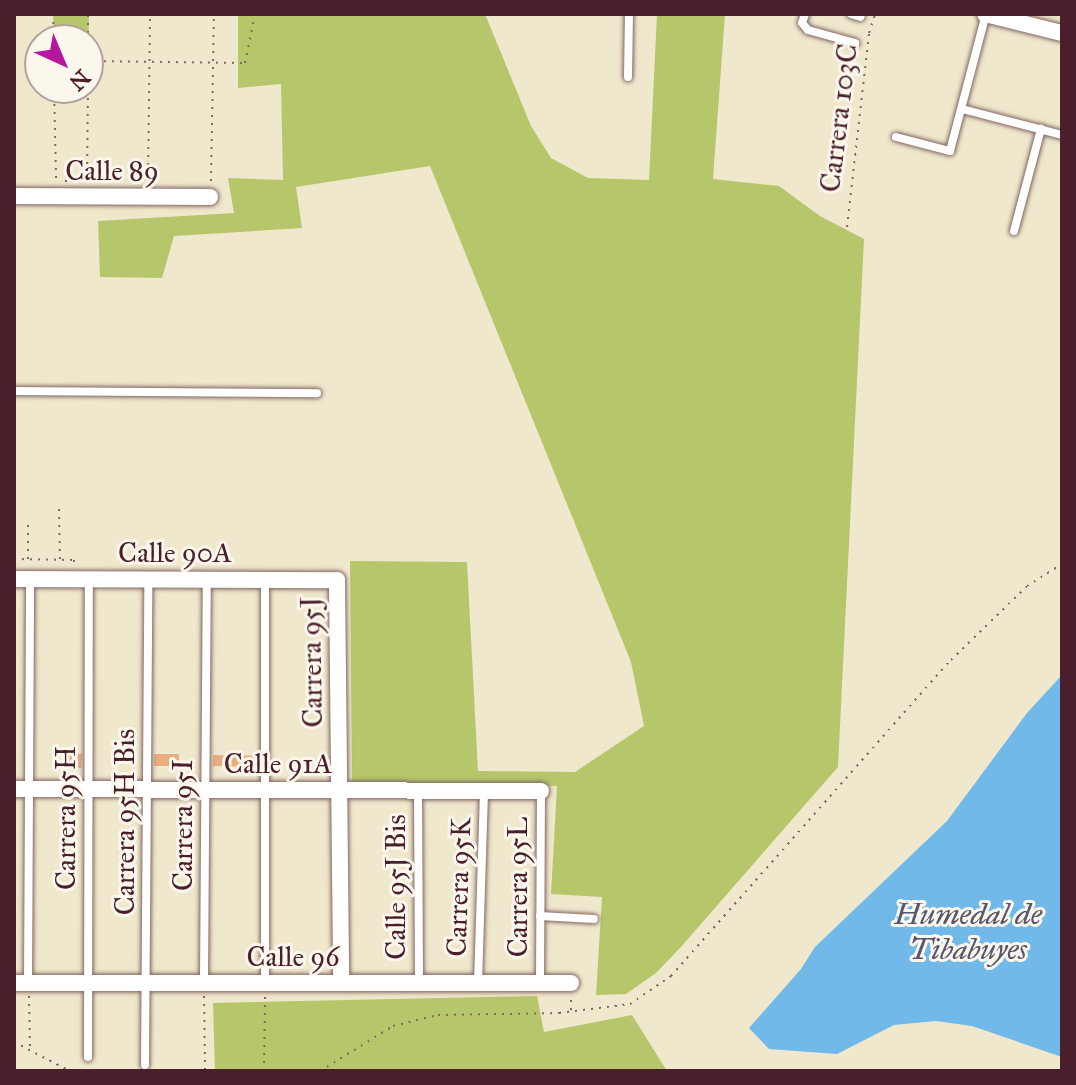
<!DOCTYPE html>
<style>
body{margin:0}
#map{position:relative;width:1076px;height:1085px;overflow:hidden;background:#efe8cc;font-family:"IM FELL Great Primer",serif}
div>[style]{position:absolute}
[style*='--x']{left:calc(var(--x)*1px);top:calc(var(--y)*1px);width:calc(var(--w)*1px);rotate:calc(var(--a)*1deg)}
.green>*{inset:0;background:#b5c76a}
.water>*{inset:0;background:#71b9e9}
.building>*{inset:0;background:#eaad80;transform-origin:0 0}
.path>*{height:2px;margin-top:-1px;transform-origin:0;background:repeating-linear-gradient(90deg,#846563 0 2px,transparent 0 8px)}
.roads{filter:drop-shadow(0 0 2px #846563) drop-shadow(0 0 2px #846563)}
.service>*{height:8px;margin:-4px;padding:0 4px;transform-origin:4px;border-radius:4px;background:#fff}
.minor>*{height:16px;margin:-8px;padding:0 8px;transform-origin:8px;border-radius:8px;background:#fff}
span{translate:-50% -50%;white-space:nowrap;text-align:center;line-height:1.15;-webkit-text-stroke:6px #fbf7ec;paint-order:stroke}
.street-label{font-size:28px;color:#4a1f2b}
.water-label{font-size:30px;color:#58556e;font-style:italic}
.frame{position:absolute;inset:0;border:16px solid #4a1f2b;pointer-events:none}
.north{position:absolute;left:24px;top:24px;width:80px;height:80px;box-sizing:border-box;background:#fbf7ec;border:2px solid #b4a19f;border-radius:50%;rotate:136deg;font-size:22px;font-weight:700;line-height:32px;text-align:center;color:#4a1f2b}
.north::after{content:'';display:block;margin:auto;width:28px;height:36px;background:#b5179e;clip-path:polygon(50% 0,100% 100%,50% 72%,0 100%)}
</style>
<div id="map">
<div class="green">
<div style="clip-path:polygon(53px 14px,89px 14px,88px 81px,88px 40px,54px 40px)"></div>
<div style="clip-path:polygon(238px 14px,485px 14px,531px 126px,551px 158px,588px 178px,649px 180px,657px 14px,725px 14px,713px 179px,779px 186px,820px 216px,864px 239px,838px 767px,680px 948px,656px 973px,626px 994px,596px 995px,602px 897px,551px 894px,557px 786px,352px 782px,350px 561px,467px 562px,478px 771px,575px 772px,644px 726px,631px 662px,430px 166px,296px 187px,302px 228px,174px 236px,162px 278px,100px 277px,98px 221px,234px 213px,228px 178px,283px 180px,281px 84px,238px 88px)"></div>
<div style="clip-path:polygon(537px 996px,544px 1032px,632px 1015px,667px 1071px,215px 1071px,213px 1003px)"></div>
</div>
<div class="water">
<div style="clip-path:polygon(1062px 675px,1062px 1057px,972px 1026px,936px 1021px,894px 1025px,837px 1054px,769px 1049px,749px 1028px,801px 969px,815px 947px,947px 821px,1027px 713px)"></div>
</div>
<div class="building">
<div style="left:64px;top:753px;width:18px;height:14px;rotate:3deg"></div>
<div style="left:154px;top:754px;width:25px;height:12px"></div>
<div style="left:213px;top:755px;width:45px;height:11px;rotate:1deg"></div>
</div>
<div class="path">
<div style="--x:53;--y:14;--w:26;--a:88"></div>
<div style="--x:88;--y:61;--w:157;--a:0.7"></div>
<div style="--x:245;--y:63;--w:50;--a:-78.5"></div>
<div style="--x:88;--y:81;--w:67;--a:-90"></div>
<div style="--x:54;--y:88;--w:91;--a:88.7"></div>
<div style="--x:87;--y:180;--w:92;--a:-89.4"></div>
<div style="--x:65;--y:181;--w:82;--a:-1.4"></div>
<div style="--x:148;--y:181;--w:167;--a:-89.3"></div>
<div style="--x:211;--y:181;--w:167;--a:-89"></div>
<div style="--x:847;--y:227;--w:195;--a:-83.5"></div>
<div style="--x:869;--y:33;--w:20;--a:-72"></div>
<div style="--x:59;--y:509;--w:51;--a:88.9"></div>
<div style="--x:14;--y:559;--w:60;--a:1"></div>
<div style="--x:74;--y:560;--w:6;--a:90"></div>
<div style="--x:28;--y:559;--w:38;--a:-90"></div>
<div style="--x:29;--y:996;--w:54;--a:88.9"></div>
<div style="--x:204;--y:996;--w:75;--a:89.2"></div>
<div style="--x:571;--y:1010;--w:14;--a:-90"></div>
<div style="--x:14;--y:1042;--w:63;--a:27.4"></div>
<div style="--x:264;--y:1071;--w:74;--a:-89.2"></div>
<div style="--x:320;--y:1071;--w:86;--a:-31.7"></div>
<div style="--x:393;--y:1026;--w:46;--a:-13.7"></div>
<div style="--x:438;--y:1015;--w:121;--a:-0.9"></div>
<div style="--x:559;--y:1013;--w:72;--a:-7.2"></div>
<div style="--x:630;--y:1004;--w:50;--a:-34.3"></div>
<div style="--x:671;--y:976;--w:422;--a:-48.5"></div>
<div style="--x:951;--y:660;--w:106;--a:-44.2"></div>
<div style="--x:1027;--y:586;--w:41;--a:-32.2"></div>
</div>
<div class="roads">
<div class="service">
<div style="--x:805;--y:14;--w:9;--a:108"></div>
<div style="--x:802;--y:23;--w:9;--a:49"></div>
<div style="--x:808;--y:30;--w:49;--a:15.5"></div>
<div style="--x:851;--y:14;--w:10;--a:17"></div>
<div style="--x:628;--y:77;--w:63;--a:-89.1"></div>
<div style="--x:962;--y:109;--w:103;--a:14.6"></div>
<div style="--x:896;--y:137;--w:56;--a:14.5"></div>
<div style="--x:950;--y:151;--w:142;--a:-75.3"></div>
<div style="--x:1014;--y:231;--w:106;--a:-75.2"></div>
<div style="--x:14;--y:391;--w:303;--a:0.4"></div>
<div style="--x:265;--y:580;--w:403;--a:90"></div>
<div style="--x:418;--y:791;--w:192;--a:89.7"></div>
<div style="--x:540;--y:916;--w:54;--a:3.2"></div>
<div style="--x:204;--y:982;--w:402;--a:-89.6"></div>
<div style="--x:540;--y:982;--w:191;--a:-89.7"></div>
<div style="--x:28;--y:983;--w:404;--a:-89.7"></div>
<div style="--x:478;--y:983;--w:192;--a:-88.2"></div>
<div style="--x:88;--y:1057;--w:477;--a:-89.9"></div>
<div style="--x:145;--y:1065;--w:485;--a:-89.6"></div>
</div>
<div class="minor">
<div style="--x:985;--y:14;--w:79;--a:13.9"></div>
<div style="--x:14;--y:196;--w:196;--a:0.3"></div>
<div style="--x:14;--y:579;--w:323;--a:0.2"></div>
<div style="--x:337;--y:580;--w:403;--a:89.4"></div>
<div style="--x:14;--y:789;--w:527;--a:0.22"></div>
<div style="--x:14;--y:983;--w:557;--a:0"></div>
</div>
</div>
<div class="street-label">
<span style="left:839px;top:118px;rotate:-83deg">Carrera 103C</span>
<span style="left:112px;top:171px">Calle 89</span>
<span style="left:175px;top:553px">Calle 90A</span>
<span style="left:312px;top:662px;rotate:-91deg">Carrera 95J</span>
<span style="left:278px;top:764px">Calle 91A</span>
<span style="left:66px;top:818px;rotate:-90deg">Carrera 95H</span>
<span style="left:125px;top:822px;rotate:-90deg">Carrera 95H Bis</span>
<span style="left:183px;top:825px;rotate:-90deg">Carrera 95I</span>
<span style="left:396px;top:887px;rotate:-90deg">Calle 95J Bis</span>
<span style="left:459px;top:887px;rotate:-88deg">Carrera 95K</span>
<span style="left:518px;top:887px;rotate:-90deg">Carrera 95L</span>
<span style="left:293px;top:957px">Calle 96</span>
</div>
<div class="water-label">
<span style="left:968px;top:931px">Humedal de<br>Tibabuyes</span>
</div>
<div class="frame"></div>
<div class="north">N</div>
</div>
